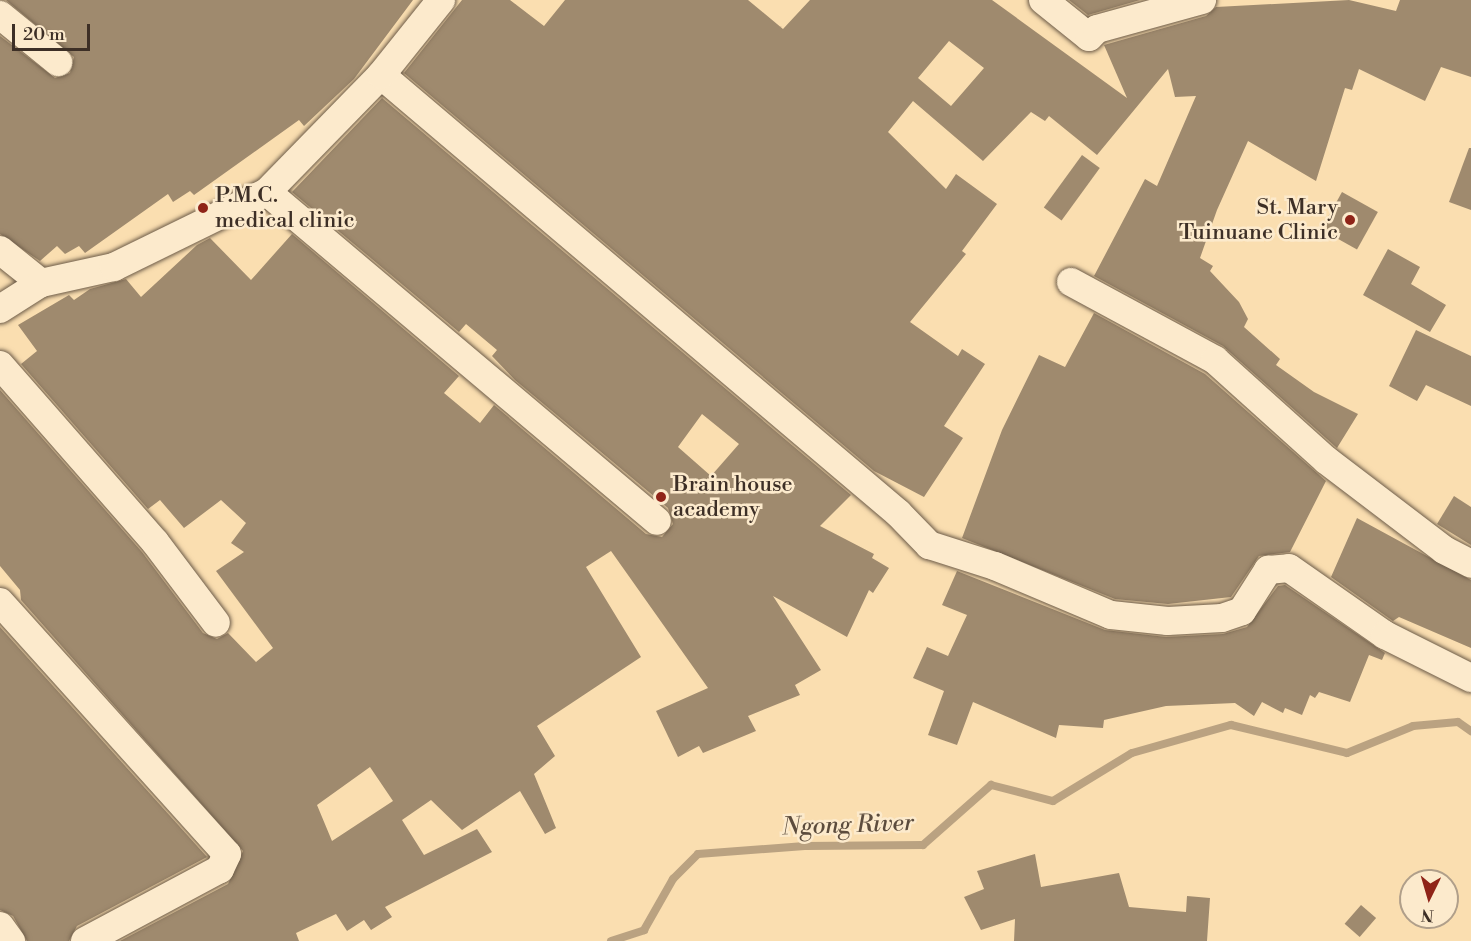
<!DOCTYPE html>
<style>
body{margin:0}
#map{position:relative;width:1471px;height:941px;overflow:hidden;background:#fadeb0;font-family:"Libre Bodoni",serif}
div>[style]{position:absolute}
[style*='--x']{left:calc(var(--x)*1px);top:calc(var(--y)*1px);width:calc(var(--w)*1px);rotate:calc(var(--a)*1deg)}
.stream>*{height:8px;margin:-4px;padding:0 4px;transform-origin:4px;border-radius:4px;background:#baa281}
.building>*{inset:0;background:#9f8a6e;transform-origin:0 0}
.roads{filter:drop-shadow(0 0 2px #6c5b48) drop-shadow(0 0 2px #6c5b48)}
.minor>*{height:28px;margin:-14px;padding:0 14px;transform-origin:14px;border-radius:14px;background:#fceacc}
.dots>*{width:16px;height:16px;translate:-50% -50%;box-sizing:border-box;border:3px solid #fceacc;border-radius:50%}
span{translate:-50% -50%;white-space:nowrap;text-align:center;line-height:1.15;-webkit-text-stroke:5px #fceacc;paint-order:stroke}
.poi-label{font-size:22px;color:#3d2f26}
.left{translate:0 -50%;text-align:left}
.right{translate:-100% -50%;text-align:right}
.water-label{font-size:24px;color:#5c4c3d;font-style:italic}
.north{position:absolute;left:1399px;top:869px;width:60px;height:60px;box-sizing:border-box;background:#fceacc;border:2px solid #b09f8a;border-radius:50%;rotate:185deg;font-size:16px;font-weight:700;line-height:24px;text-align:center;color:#3d2f26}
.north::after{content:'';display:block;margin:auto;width:21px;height:27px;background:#8f2418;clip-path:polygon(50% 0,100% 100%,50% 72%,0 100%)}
.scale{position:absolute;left:12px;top:24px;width:78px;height:27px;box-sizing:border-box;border:3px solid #3d2f26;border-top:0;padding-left:8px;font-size:18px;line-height:21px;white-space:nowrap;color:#3d2f26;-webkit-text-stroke:4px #fceacc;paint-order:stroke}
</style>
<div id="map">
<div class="stream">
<div style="--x:611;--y:941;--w:35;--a:-18"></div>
<div style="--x:644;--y:930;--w:59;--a:-60.4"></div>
<div style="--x:673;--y:879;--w:35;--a:-45"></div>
<div style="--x:698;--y:854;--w:107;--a:-4.3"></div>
<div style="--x:805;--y:846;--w:118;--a:-0.5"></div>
<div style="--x:923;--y:845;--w:91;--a:-41.4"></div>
<div style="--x:991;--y:785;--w:64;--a:14.5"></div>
<div style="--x:1053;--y:801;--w:92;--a:-31.3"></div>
<div style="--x:1132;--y:753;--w:103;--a:-15.8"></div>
<div style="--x:1231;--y:725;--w:119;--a:13.6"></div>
<div style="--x:1347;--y:753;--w:71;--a:-22.2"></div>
<div style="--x:1413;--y:726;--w:45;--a:-5.1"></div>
<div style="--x:1458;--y:722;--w:16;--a:35"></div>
</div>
<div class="building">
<div style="clip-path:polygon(6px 0,413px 0,354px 79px,304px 126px,299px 120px,194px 195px,190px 191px,173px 202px,168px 194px,85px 253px,79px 246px,65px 254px,57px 246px,40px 261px,0 234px,0 36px,55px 78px,70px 73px,74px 57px)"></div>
<div style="clip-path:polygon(evenodd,462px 0,510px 0,544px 26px,565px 0,748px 0,783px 29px,810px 0,992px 0,1127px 98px,1104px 45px,1206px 16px,1216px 7px,1349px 0,1396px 11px,1400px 0,1471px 0,1471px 77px,1441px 67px,1425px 101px,1359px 69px,1352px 90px,1345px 88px,1316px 181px,1248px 141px,1217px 210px,1200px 258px,1213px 266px,1210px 271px,1239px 302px,1248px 319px,1244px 327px,1280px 359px,1276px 365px,1314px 392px,1358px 414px,1337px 448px,1223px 346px,1094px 276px,1145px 179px,1157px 186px,1196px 96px,1175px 97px,1168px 69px,1097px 155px,1049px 116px,1045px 121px,1031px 112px,983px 161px,913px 101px,888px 132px,946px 189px,956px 174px,997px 204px,962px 251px,966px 254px,910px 322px,958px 356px,962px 349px,985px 364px,944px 426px,963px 438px,924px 497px,874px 471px,404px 73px,462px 0,949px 41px,984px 68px,951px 106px,918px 78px,949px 41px)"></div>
<div style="clip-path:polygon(1069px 0,1140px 0,1088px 15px)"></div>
<div style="clip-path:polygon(evenodd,382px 98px,851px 495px,820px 526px,874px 554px,872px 558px,889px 568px,873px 593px,869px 590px,847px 637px,773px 596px,821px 670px,795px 685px,800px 695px,748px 716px,756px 731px,703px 753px,699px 746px,678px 757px,656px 711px,708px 688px,611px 551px,586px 567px,641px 657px,537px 726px,555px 756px,534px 774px,556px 828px,545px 834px,520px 791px,462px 830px,431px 800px,402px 820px,424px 855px,477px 829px,492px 852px,385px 907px,392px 917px,371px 930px,364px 920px,347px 931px,336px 914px,296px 933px,299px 941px,120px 941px,228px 884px,243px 851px,21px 600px,20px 590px,0 566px,0 390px,142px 552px,203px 633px,217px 639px,228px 633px,256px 662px,273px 648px,216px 571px,244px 552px,231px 543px,246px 523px,221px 500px,184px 528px,160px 500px,148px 509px,21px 364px,37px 351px,18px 325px,69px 295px,74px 300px,90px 289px,126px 279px,141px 297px,197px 245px,210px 238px,251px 280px,292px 234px,459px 376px,444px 393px,480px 423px,494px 405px,646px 534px,662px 537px,673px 524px,668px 508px,515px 380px,492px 356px,497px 350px,466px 324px,459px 332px,292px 192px,382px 98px,702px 414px,739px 444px,711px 476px,678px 447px,702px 414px,382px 98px,370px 767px,393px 801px,332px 841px,317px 805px,370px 767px)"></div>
<div style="clip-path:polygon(1469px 148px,1471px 148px,1471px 210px,1449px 202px)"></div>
<div style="left:1082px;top:155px;width:22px;height:65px;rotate:36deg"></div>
<div style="left:1342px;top:192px;width:41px;height:43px;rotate:29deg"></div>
<div style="clip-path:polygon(1388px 249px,1420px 267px,1411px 284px,1446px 305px,1430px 332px,1363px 295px)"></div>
<div style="clip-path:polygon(1094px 313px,1205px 374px,1326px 481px,1290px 552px,1259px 556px,1231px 597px,1168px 604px,1115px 599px,962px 538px,1002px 430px,1039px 355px,1065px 367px)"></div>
<div style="clip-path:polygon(1416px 330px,1471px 356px,1471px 406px,1426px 385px,1417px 401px,1389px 386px)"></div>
<div style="clip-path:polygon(1454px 496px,1471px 507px,1471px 545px,1437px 524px)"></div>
<div style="clip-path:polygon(1357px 518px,1471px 580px,1471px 648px,1399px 617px,1393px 621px,1331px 577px)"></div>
<div style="clip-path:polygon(957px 571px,1105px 630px,1166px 637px,1223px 634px,1247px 627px,1278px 586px,1285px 585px,1385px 653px,1382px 660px,1369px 655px,1350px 702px,1319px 692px,1315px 698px,1310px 695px,1302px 715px,1285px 708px,1283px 713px,1262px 702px,1254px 716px,1235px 703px,1166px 706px,1104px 720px,1103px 728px,1059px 725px,1056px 738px,973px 702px,957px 745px,928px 735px,944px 691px,913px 678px,927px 647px,948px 656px,967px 615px,942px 605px)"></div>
<div style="clip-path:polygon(0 627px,207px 857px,77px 926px,69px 941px,27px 941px,13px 916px,0 910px)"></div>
<div style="clip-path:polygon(1035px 854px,1041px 887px,1119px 873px,1129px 907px,1186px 912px,1187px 896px,1210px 898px,1207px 941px,1014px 941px,1015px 919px,981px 930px,964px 897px,984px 889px,977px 871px)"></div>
<div style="left:1361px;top:905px;width:20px;height:25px;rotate:41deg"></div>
</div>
<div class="roads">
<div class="minor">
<div style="--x:1043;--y:0;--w:59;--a:38.8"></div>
<div style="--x:1089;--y:37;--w:11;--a:-45"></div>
<div style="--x:1097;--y:29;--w:109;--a:-15.4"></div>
<div style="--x:0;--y:15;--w:75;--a:39"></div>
<div style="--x:381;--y:75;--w:678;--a:40.27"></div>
<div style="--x:898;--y:513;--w:45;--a:45.9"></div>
<div style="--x:929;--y:545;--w:69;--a:17.7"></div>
<div style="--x:995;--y:566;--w:126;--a:22.9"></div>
<div style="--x:1111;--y:615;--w:57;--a:6"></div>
<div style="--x:1168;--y:621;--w:54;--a:-3.2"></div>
<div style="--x:1222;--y:618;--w:21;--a:-19"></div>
<div style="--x:1242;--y:611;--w:49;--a:-57.6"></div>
<div style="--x:1268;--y:570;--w:21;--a:-5"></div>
<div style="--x:1289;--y:568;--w:117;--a:34.9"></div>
<div style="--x:1385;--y:635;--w:96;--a:26.6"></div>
<div style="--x:267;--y:192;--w:510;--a:40.15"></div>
<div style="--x:0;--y:250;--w:53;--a:38.8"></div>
<div style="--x:1071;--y:282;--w:164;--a:28.4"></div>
<div style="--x:1215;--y:360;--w:149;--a:42"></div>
<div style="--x:1326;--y:460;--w:148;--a:37.3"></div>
<div style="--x:1444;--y:550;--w:30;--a:27"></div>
<div style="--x:0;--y:309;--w:49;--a:-32.4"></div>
<div style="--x:41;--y:283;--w:75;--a:-12.4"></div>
<div style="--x:114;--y:267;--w:170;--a:-26.1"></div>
<div style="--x:267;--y:192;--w:163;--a:-45.7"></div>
<div style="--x:381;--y:75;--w:96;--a:-51.3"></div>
<div style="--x:0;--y:365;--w:235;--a:48.8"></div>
<div style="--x:155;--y:542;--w:101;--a:53"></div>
<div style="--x:0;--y:602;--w:339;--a:48"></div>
<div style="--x:227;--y:854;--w:17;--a:115"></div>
<div style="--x:220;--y:869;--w:153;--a:151.9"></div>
<div style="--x:0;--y:926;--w:19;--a:54"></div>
</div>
</div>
<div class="dots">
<div style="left:203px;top:208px;background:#8f2418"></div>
<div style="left:1350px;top:220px;background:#8f2418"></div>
<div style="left:661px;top:497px;background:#8f2418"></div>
</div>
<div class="poi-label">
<span class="left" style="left:215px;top:208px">P.M.C.<br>medical clinic</span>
<span class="right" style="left:1338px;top:220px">St. Mary<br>Tuinuane Clinic</span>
<span class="left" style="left:673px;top:497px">Brain house<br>academy</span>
</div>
<div class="water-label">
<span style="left:848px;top:826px;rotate:-2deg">Ngong River</span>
</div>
<div class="north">N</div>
<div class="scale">20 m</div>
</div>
